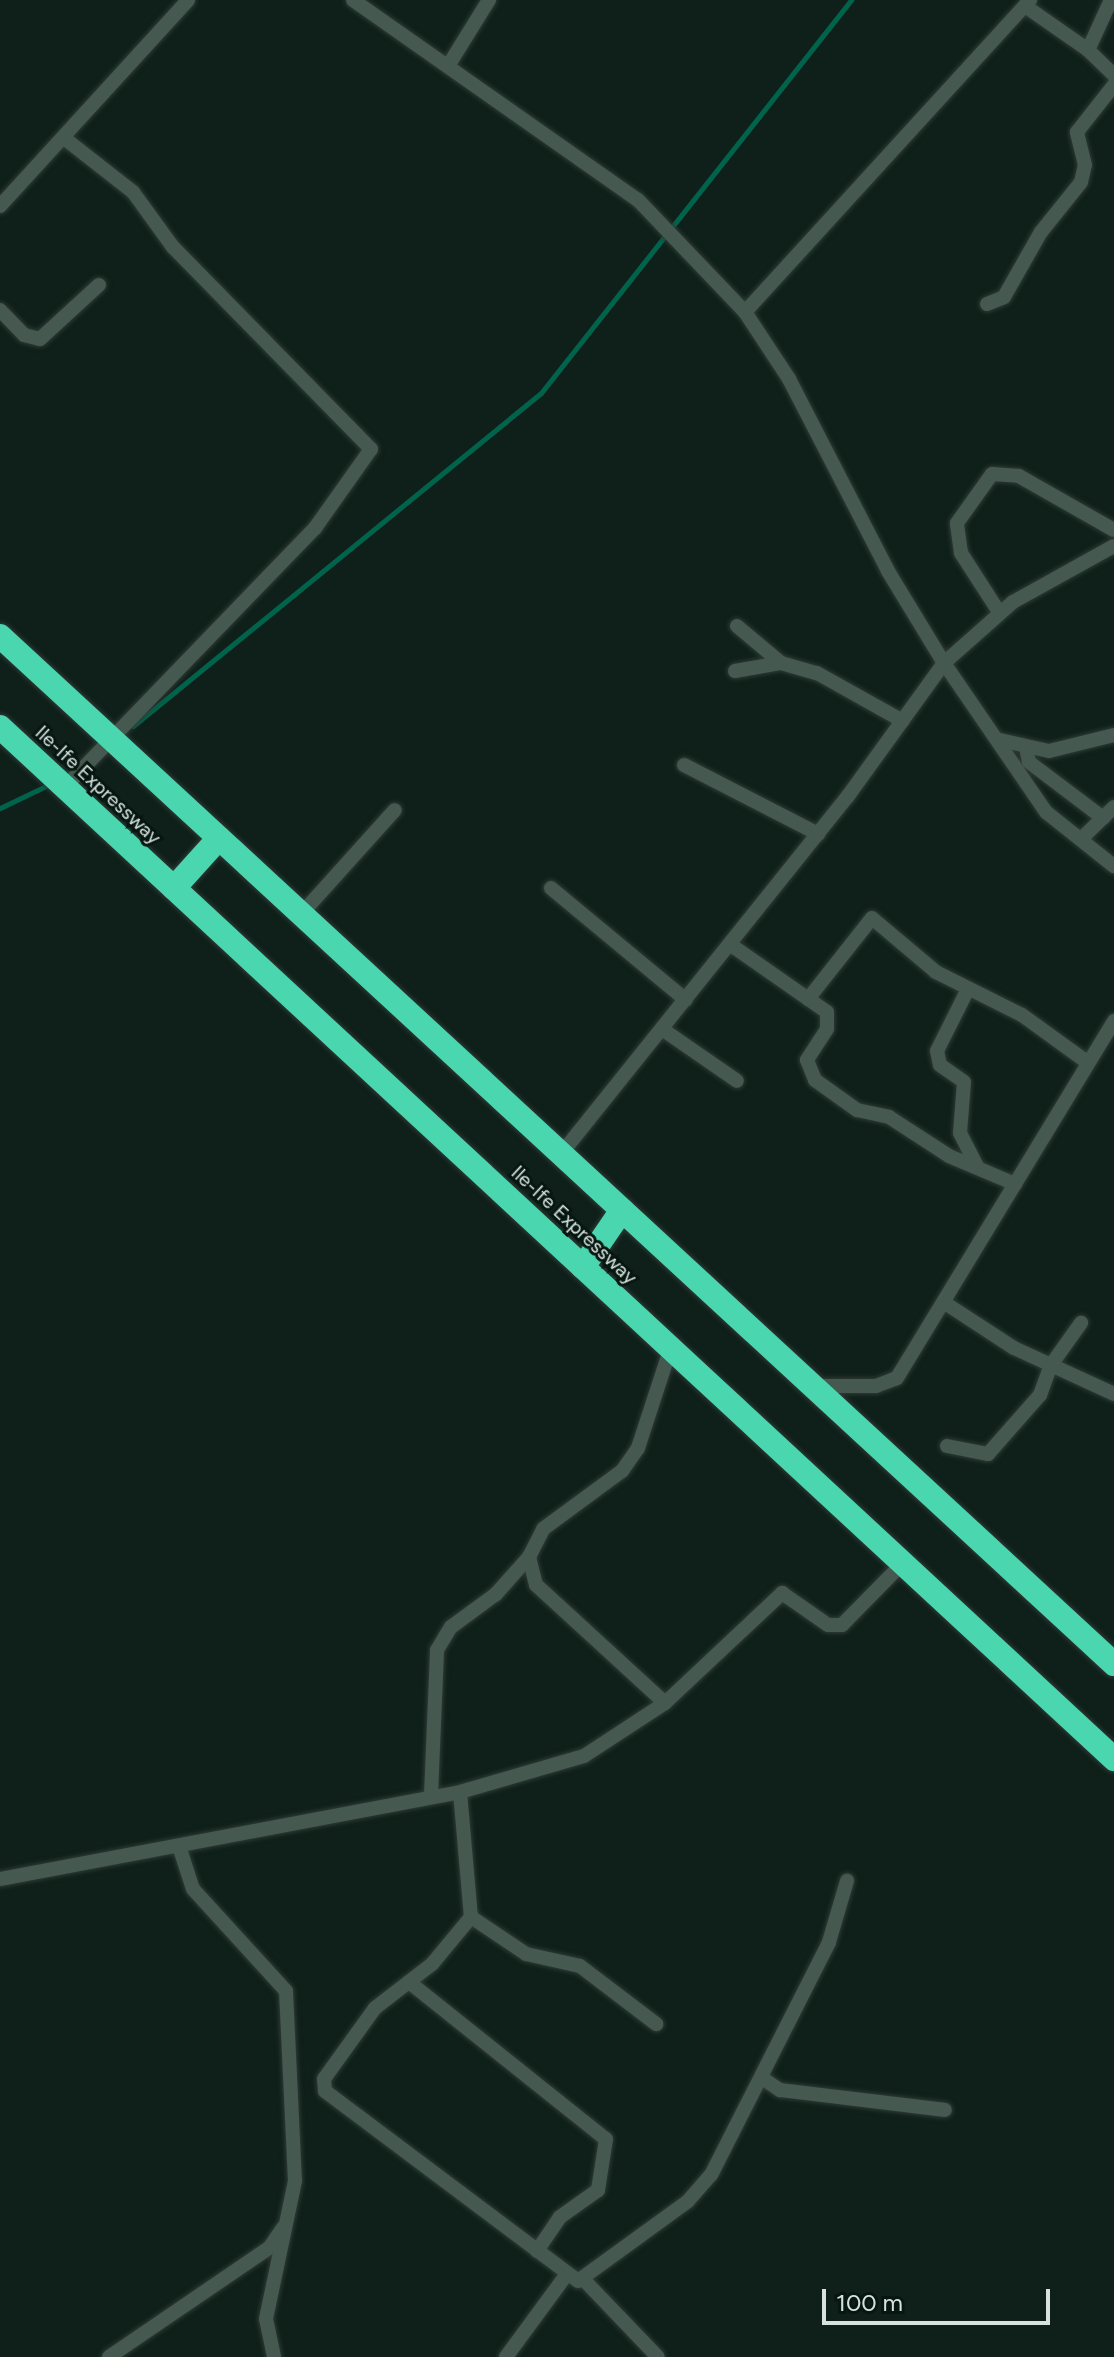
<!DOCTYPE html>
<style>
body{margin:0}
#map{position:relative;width:1114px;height:2357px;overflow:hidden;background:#0f201a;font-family:Figtree,sans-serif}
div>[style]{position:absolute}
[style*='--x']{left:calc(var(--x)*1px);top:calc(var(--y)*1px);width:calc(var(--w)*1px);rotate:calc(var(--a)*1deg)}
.stream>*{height:5px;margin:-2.5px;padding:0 2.5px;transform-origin:2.5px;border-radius:2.5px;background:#00644d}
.roads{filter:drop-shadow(0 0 2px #2f3a36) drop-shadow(0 0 2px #2f3a36)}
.street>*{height:14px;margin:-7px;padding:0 7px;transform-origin:7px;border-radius:7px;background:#465951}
.highway>*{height:24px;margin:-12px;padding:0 12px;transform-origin:12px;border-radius:12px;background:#4ad6ae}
span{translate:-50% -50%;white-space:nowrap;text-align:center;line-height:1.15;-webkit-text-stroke:6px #061711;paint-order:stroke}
.street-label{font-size:20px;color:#d7e2de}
.scale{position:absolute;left:822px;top:2289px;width:228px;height:36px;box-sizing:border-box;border:4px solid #d7e2de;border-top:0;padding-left:10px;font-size:24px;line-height:28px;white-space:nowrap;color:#d7e2de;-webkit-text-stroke:6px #061711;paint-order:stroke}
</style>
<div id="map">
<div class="stream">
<div style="--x:133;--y:726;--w:527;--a:-39.22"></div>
<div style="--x:541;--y:393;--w:501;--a:-51.73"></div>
<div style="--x:0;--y:808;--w:55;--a:-25.6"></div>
</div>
<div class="roads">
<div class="street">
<div style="--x:353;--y:0;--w:348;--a:35.1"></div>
<div style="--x:638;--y:200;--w:155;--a:46.3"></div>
<div style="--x:745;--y:312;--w:80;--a:56.7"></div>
<div style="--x:789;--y:379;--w:216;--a:62.7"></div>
<div style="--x:888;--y:571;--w:108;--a:58.7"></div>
<div style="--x:944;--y:663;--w:181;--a:55.6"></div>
<div style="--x:1046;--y:812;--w:87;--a:38.5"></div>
<div style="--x:1111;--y:0;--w:55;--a:114.7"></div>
<div style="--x:1088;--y:50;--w:36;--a:44"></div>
<div style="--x:1025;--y:6;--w:77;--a:34.9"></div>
<div style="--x:448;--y:66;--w:78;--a:-58.2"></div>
<div style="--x:64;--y:138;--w:88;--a:38"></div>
<div style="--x:133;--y:192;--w:68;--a:54"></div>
<div style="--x:173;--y:247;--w:283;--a:45.6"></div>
<div style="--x:371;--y:449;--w:97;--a:125.3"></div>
<div style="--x:315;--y:528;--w:360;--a:134"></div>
<div style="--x:0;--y:206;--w:279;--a:-47.6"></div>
<div style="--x:987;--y:304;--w:18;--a:-22"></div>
<div style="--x:1004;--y:297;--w:75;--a:-60.4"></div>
<div style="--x:1041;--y:232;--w:64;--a:-51.3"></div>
<div style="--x:1081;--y:182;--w:17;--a:-77"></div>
<div style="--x:1085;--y:165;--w:34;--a:-104"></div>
<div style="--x:1077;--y:132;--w:60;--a:-51.8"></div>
<div style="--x:0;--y:310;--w:35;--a:46"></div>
<div style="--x:24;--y:335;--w:16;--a:14"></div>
<div style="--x:40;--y:339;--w:80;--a:-42.5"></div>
<div style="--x:745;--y:312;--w:423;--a:-47.6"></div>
<div style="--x:999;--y:612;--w:70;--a:-122.8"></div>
<div style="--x:961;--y:553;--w:30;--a:-98"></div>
<div style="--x:957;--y:523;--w:60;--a:-54.5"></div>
<div style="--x:992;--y:474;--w:27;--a:4"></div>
<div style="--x:1019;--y:476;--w:109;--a:29.6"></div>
<div style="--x:737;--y:626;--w:57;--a:40.1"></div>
<div style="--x:735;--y:671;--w:47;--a:-9.9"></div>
<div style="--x:781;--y:663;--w:37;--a:16"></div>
<div style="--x:817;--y:673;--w:98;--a:29.2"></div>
<div style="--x:1000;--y:740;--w:50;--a:12.7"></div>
<div style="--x:1049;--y:751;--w:67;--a:-13.8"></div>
<div style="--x:1026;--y:747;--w:15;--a:79"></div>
<div style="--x:1029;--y:762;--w:93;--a:37.1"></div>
<div style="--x:684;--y:765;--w:151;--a:27.2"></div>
<div style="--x:1081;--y:839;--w:46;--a:-44.1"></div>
<div style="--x:551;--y:888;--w:175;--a:39.7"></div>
<div style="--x:303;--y:912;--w:137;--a:-48"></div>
<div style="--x:731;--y:945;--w:117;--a:34.9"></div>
<div style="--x:827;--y:1012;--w:17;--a:90"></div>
<div style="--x:827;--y:1029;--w:37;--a:123"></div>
<div style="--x:807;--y:1060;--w:22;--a:68"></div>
<div style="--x:815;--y:1080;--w:52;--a:35.5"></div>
<div style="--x:857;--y:1110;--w:33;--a:12"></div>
<div style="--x:889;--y:1117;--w:72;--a:33"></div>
<div style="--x:949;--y:1156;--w:72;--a:23"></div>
<div style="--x:967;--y:991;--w:67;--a:116.6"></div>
<div style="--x:937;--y:1051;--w:14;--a:78"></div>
<div style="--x:940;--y:1065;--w:29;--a:35"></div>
<div style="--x:964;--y:1082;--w:51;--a:94.5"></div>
<div style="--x:960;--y:1133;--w:39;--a:63"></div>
<div style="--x:808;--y:999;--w:103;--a:-51.7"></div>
<div style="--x:872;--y:918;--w:84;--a:40.2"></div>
<div style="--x:936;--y:972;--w:96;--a:26.6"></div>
<div style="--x:1022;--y:1015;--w:80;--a:35.9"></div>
<div style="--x:662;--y:1029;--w:91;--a:34.7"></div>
<div style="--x:561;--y:1154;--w:459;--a:-51.3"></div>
<div style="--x:848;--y:796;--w:164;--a:-54.2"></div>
<div style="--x:944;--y:663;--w:92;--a:-41.5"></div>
<div style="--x:1013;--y:602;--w:115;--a:-29"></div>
<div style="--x:945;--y:1303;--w:82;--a:33.1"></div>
<div style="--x:1014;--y:1348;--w:110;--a:24.7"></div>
<div style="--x:813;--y:1386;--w:63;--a:0"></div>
<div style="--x:876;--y:1386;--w:22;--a:-21"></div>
<div style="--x:897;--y:1378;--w:418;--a:-58.7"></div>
<div style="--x:947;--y:1446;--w:42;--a:11"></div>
<div style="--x:988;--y:1454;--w:79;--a:-48.6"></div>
<div style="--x:1040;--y:1395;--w:32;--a:-70"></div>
<div style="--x:1051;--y:1365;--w:52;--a:-54.5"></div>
<div style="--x:665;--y:1703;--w:175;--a:-137.5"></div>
<div style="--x:536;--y:1585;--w:29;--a:-104"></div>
<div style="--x:529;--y:1557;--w:31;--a:-63"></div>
<div style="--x:543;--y:1529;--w:98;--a:-36.3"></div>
<div style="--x:622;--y:1471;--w:28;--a:-55"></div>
<div style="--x:638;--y:1448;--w:103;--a:-71.9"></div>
<div style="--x:460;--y:1792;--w:125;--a:85"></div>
<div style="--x:471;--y:1917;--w:61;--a:129.7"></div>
<div style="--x:432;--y:1964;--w:72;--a:142.3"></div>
<div style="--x:375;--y:2008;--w:87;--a:125.7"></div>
<div style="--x:324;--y:2079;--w:12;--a:85"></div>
<div style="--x:325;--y:2091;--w:316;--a:36.9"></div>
<div style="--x:578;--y:2281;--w:136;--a:-36"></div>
<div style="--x:688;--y:2201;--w:35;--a:-49"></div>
<div style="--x:711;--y:2175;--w:261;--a:-63.1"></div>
<div style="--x:829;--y:1942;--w:64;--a:-73.6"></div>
<div style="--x:431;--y:1795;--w:145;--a:-87.6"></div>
<div style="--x:437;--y:1650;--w:27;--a:-59"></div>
<div style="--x:451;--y:1627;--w:56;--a:-36.3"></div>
<div style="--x:496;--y:1594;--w:50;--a:-48.3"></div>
<div style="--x:179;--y:1846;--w:45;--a:72"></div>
<div style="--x:193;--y:1889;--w:138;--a:47.6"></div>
<div style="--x:286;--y:1991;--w:190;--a:87.3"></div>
<div style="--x:295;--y:2181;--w:141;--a:101.9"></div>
<div style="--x:266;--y:2319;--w:39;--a:78"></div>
<div style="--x:0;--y:1879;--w:468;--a:-10.7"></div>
<div style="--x:460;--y:1792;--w:129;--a:-16.2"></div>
<div style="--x:584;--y:1756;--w:97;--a:-33.2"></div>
<div style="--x:665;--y:1703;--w:161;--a:-43.2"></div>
<div style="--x:782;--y:1593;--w:56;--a:34.8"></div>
<div style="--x:828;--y:1625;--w:14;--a:0"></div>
<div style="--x:842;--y:1625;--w:87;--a:-45.5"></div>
<div style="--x:471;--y:1917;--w:66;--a:33.9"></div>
<div style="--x:526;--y:1954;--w:55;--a:12.5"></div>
<div style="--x:580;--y:1966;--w:96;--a:37.3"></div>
<div style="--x:409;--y:1982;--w:252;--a:38.6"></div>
<div style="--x:606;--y:2139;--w:52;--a:98.9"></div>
<div style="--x:598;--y:2190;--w:47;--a:144.6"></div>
<div style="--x:560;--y:2217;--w:41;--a:124.1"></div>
<div style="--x:762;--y:2078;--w:22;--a:34"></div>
<div style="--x:780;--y:2090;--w:166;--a:6.9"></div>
<div style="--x:585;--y:2281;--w:105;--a:46.2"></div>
<div style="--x:109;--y:2357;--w:195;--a:-34.3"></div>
<div style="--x:270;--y:2247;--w:23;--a:-56"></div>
<div style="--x:506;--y:2357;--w:103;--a:-53.7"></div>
</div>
<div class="highway">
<div style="--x:0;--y:636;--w:1516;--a:42.7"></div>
<div style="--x:0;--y:727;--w:1519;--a:42.81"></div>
<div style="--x:174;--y:888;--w:67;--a:-48"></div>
<div style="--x:583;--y:1267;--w:69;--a:-55.6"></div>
</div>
</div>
<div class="street-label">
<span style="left:98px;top:785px;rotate:43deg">Ile-Ife Expressway</span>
<span style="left:574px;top:1225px;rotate:43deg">Ile-Ife Expressway</span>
</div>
<div class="scale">100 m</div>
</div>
